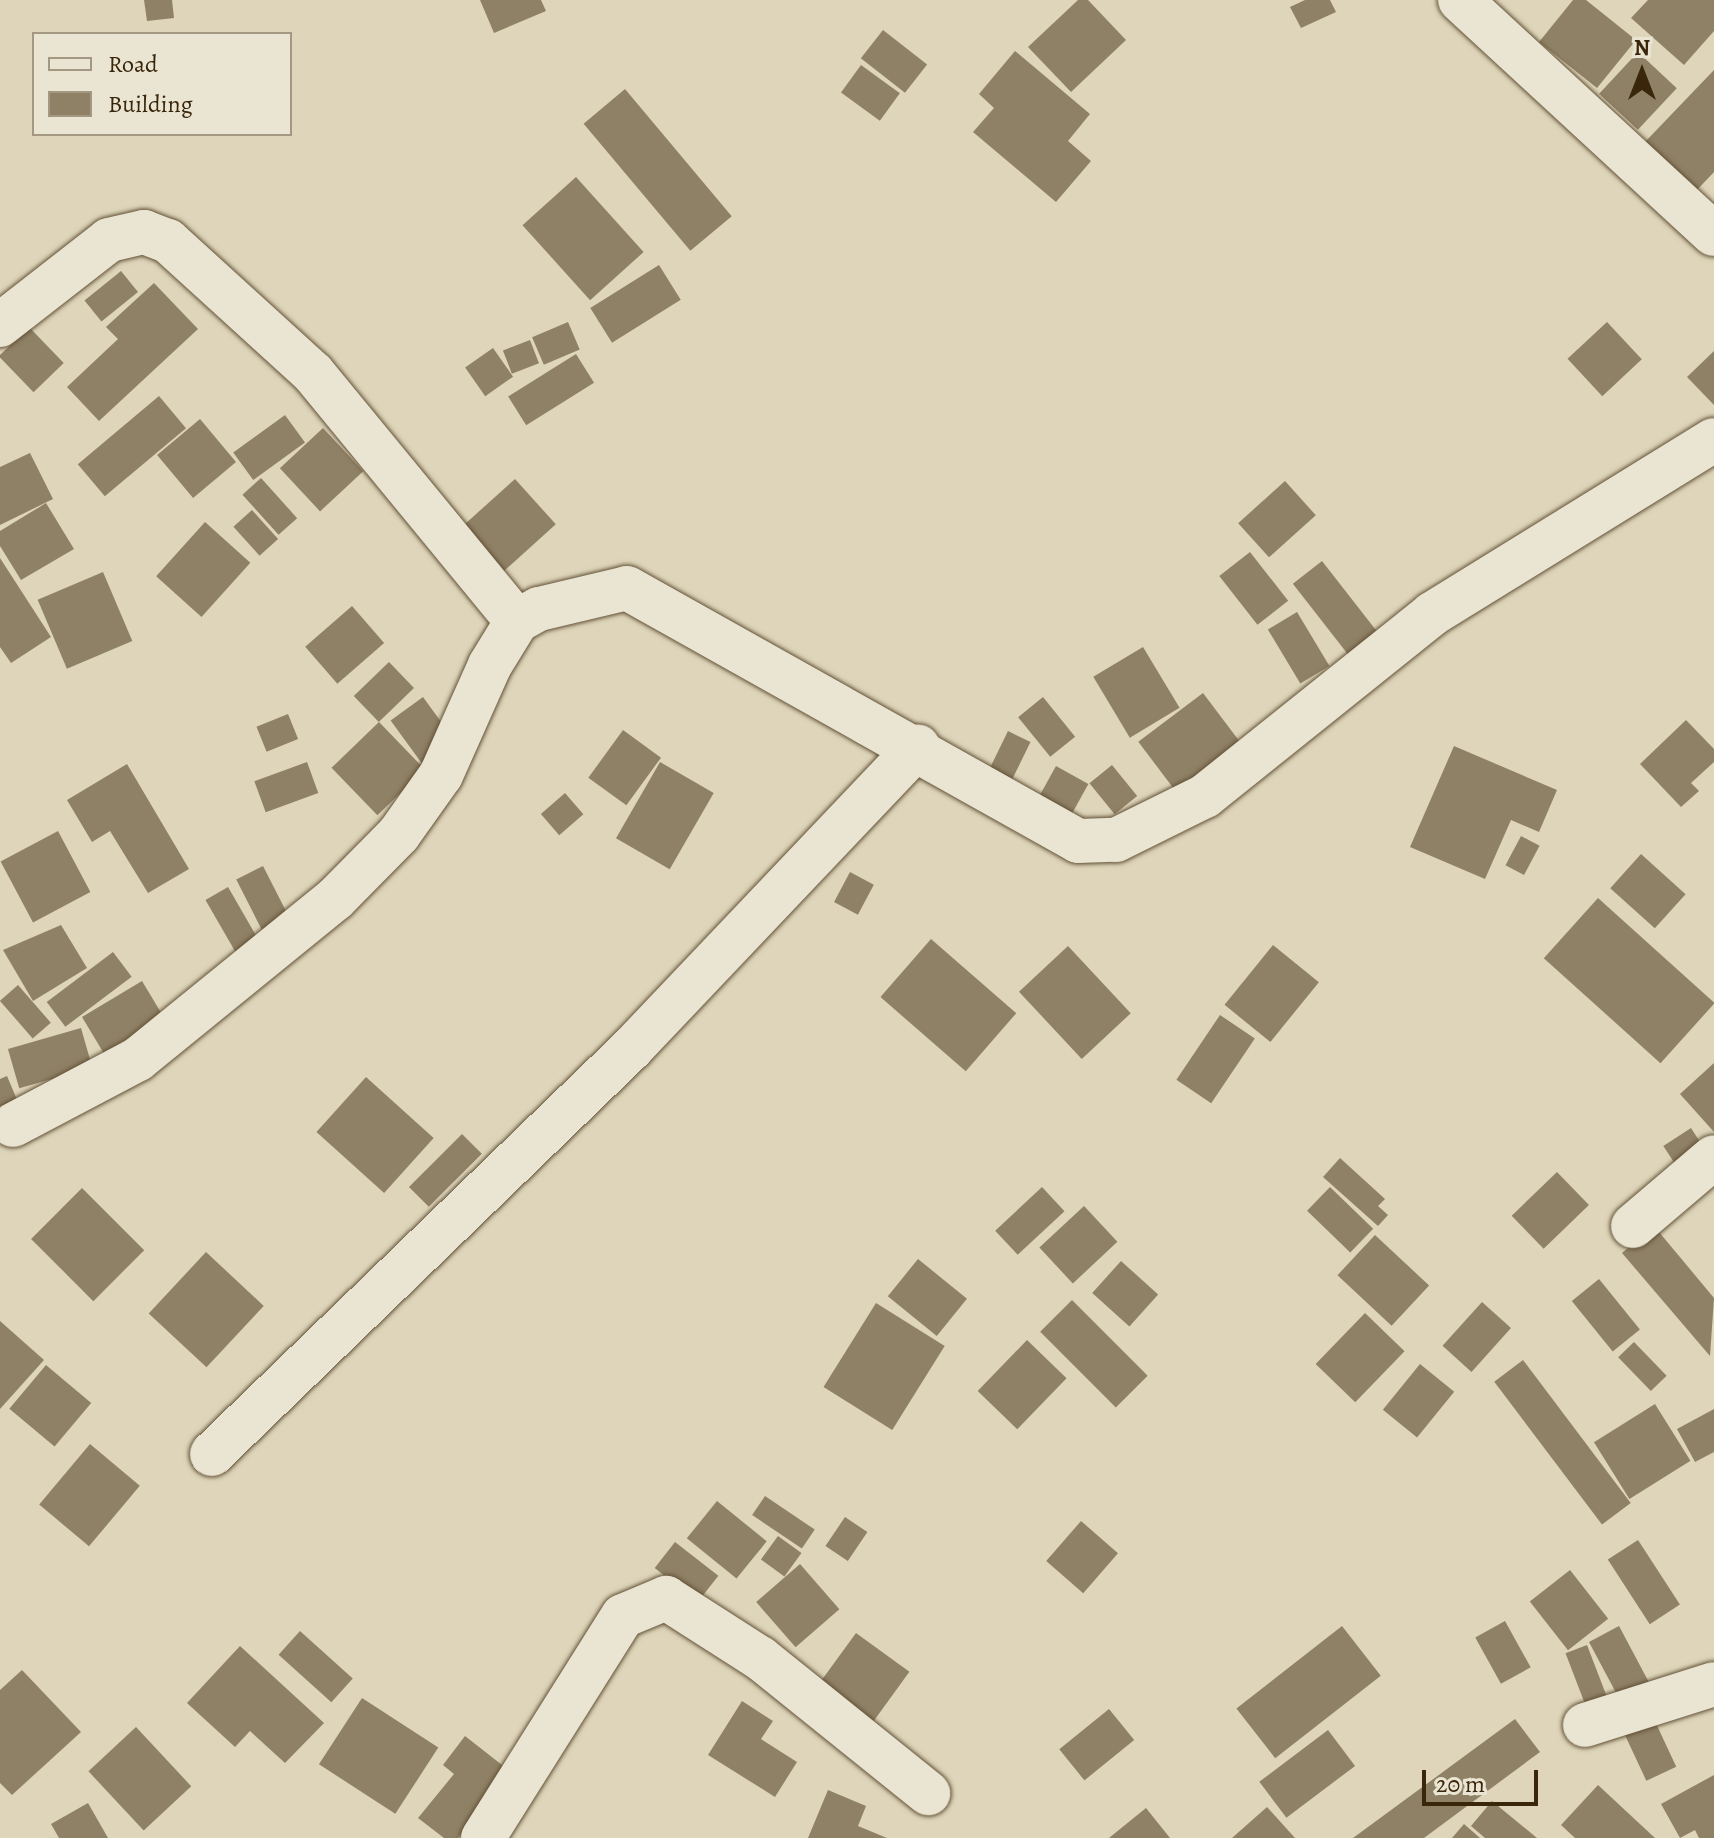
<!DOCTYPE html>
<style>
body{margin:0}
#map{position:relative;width:1714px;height:1838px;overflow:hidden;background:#ded5ba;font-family:Alegreya,serif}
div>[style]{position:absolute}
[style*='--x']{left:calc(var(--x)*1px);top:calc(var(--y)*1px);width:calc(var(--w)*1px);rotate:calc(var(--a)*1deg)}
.building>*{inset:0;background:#8f8166;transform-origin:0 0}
.roads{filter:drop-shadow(0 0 2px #635237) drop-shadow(0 0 2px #635237)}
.minor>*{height:44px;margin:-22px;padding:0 22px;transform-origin:22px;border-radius:22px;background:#eae4d2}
span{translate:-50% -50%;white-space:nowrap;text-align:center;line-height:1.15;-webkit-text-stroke:6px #eae4d2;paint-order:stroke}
.legend{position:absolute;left:32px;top:32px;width:260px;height:104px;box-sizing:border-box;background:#eae4d2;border:2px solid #a49882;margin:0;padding:10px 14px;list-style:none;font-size:24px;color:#3a270b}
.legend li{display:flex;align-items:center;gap:16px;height:40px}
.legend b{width:40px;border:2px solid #a49882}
.north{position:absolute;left:1602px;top:32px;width:80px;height:80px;-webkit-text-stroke:6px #eae4d2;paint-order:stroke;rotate:0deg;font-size:22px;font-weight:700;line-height:32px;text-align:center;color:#3a270b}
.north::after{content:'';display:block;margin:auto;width:28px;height:36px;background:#3a270b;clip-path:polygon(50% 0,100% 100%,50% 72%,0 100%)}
.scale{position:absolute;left:1422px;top:1770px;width:116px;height:36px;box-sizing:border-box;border:4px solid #3a270b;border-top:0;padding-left:10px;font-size:24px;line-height:28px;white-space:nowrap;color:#3a270b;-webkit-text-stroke:6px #eae4d2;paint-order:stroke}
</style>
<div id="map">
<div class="building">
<div style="clip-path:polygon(144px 0,172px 0,174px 18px,147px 21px)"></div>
<div style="clip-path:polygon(480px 0,541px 0,546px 11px,494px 33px)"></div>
<div style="clip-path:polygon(1078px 0,1088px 0,1126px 40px,1071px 92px,1028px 47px)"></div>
<div style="clip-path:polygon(1305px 0,1330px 0,1336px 12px,1301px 28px,1290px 7px)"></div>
<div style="clip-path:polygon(1573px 0,1586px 0,1636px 40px,1597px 88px,1539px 42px)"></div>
<div style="clip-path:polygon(1648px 0,1714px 0,1714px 31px,1684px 65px,1631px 18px)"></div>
<div style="left:883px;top:30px;width:56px;height:36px;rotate:38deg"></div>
<div style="clip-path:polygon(1015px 51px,1090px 114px,1068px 141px,1091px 161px,1056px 202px,973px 132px,994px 108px,979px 94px)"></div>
<div style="left:1638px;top:52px;width:53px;height:57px;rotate:43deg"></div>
<div style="left:861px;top:65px;width:48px;height:34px;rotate:36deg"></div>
<div style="clip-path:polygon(1714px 70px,1714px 172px,1696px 191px,1645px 142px)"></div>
<div style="left:625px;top:89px;width:166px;height:54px;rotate:50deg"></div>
<div style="left:576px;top:177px;width:101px;height:72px;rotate:48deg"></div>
<div style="left:659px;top:265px;width:41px;height:81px;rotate:58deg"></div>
<div style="left:121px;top:271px;width:27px;height:47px;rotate:51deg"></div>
<div style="clip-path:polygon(154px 283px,198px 329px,99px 421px,67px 387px,118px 339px,106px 327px)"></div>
<div style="left:568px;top:322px;width:30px;height:39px;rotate:67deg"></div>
<div style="left:1607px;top:322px;width:51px;height:54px;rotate:47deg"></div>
<div style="left:29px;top:327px;width:50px;height:42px;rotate:46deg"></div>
<div style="left:530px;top:340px;width:25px;height:29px;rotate:69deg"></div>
<div style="left:493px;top:348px;width:35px;height:34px;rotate:55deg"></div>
<div style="clip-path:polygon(1714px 351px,1714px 405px,1687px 377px)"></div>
<div style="left:576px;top:354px;width:34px;height:80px;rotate:58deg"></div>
<div style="left:159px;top:396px;width:42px;height:106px;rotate:50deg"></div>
<div style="left:285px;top:415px;width:34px;height:64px;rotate:54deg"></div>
<div style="left:200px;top:419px;width:56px;height:56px;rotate:50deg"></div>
<div style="left:323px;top:428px;width:59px;height:59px;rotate:47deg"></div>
<div style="clip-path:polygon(30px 453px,53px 499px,0 525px,0 467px)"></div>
<div style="left:261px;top:478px;width:54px;height:25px;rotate:48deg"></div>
<div style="left:515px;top:479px;width:61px;height:84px;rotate:48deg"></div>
<div style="left:1285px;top:481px;width:46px;height:63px;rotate:48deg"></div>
<div style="clip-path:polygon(46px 503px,74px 549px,21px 580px,0 546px,0 531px)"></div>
<div style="left:252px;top:510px;width:39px;height:25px;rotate:48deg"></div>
<div style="left:205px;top:522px;width:61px;height:73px;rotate:42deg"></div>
<div style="left:1250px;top:552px;width:62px;height:39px;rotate:52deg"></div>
<div style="clip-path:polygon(0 558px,51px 637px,11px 663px,0 647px)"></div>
<div style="left:1322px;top:561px;width:90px;height:37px;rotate:52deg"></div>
<div style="left:103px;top:572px;width:75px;height:71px;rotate:67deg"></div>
<div style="left:352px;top:606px;width:49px;height:62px;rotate:49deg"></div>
<div style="left:1297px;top:612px;width:63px;height:34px;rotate:59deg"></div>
<div style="left:1143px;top:647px;width:71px;height:58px;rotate:59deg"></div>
<div style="left:389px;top:662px;width:36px;height:49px;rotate:46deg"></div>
<div style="left:1203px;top:693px;width:64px;height:81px;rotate:53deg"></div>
<div style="left:423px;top:697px;width:52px;height:40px;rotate:54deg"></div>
<div style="left:1043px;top:697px;width:51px;height:32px;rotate:51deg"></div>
<div style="left:288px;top:714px;width:27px;height:34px;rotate:68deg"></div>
<div style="clip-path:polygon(1686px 720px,1714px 749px,1714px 762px,1691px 783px,1699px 791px,1681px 807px,1640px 764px)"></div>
<div style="left:379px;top:722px;width:66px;height:66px;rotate:46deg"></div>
<div style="left:623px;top:730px;width:47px;height:59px;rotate:36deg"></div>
<div style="left:1008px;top:731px;width:25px;height:43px;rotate:26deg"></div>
<div style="clip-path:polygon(1454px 746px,1557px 790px,1539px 832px,1511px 820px,1485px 879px,1410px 847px)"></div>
<div style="left:307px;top:762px;width:33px;height:56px;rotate:70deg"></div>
<div style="left:660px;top:762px;width:62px;height:88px;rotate:30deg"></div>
<div style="clip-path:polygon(127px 764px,189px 869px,148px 893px,110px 831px,92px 842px,67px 800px)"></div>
<div style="left:1112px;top:765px;width:40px;height:29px;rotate:51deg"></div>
<div style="left:1056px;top:766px;width:37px;height:38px;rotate:29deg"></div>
<div style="left:565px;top:793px;width:28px;height:32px;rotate:49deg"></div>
<div style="left:58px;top:831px;width:69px;height:65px;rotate:62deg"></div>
<div style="left:1521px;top:836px;width:21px;height:33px;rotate:28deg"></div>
<div style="left:1641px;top:854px;width:60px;height:46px;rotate:42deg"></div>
<div style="left:263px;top:866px;width:70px;height:30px;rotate:63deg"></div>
<div style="left:850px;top:872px;width:27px;height:34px;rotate:28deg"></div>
<div style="left:228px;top:887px;width:64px;height:26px;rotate:60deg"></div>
<div style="left:1598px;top:898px;width:157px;height:81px;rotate:42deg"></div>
<div style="clip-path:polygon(61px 925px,87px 968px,33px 1001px,3px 950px)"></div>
<div style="left:931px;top:939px;width:113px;height:77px;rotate:41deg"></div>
<div style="left:1273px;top:945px;width:59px;height:77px;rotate:39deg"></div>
<div style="left:1068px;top:946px;width:92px;height:67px;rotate:47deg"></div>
<div style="left:113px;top:952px;width:31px;height:83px;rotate:53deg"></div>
<div style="left:142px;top:981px;width:42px;height:70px;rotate:59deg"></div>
<div style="left:18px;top:985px;width:50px;height:24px;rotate:49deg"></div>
<div style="left:1220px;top:1015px;width:42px;height:78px;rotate:34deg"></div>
<div style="left:81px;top:1028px;width:41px;height:76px;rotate:74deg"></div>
<div style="clip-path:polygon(1714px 1063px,1714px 1132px,1680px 1094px)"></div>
<div style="clip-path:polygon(7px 1076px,18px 1102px,0 1109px,0 1079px)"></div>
<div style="left:366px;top:1077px;width:91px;height:74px;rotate:42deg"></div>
<div style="left:1691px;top:1128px;width:24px;height:33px;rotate:57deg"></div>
<div style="left:462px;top:1134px;width:28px;height:75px;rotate:45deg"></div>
<div style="clip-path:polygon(1340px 1158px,1385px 1199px,1378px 1206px,1388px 1215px,1378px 1226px,1323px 1177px)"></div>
<div style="left:1557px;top:1172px;width:46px;height:63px;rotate:46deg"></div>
<div style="left:1042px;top:1187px;width:33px;height:64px;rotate:47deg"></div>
<div style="left:1330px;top:1187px;width:60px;height:33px;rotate:44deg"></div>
<div style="left:82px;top:1188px;width:88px;height:72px;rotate:45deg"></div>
<div style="left:1084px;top:1206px;width:49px;height:61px;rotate:47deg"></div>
<div style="clip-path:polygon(1654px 1226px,1714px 1298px,1710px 1356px,1622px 1253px)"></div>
<div style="left:1375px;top:1235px;width:74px;height:55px;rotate:43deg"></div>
<div style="left:206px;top:1252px;width:79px;height:84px;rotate:43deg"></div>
<div style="left:918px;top:1259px;width:63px;height:48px;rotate:39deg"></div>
<div style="left:1121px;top:1261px;width:50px;height:43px;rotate:42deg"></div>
<div style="left:1599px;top:1279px;width:65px;height:35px;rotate:51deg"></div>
<div style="left:1072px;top:1300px;width:107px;height:45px;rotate:45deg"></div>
<div style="left:1482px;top:1302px;width:39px;height:59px;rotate:42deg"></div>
<div style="left:876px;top:1303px;width:81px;height:99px;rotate:32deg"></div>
<div style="left:1365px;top:1313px;width:55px;height:71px;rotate:44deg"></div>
<div style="clip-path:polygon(0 1321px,44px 1360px,0 1409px)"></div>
<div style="left:1027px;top:1340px;width:55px;height:71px;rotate:44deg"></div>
<div style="left:1634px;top:1342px;width:47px;height:22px;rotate:46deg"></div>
<div style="left:1523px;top:1360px;width:179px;height:36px;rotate:53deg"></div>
<div style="left:1420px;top:1364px;width:44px;height:59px;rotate:39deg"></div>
<div style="left:46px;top:1365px;width:59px;height:57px;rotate:40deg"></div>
<div style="left:1655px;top:1404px;width:67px;height:72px;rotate:58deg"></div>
<div style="clip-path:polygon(1714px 1409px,1714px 1452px,1695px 1462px,1677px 1429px)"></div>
<div style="left:90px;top:1444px;width:65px;height:79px;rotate:40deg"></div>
<div style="left:765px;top:1496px;width:60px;height:23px;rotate:34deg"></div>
<div style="left:717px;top:1501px;width:64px;height:48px;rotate:39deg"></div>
<div style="left:845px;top:1517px;width:27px;height:35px;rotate:34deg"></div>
<div style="left:1081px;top:1521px;width:49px;height:53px;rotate:41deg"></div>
<div style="left:778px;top:1536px;width:29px;height:29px;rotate:36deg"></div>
<div style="left:1638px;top:1540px;width:77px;height:36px;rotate:57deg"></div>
<div style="left:675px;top:1542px;width:55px;height:33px;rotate:38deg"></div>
<div style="left:800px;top:1564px;width:60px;height:58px;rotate:49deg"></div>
<div style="left:1570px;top:1570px;width:62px;height:51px;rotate:52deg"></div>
<div style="left:1505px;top:1621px;width:53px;height:34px;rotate:61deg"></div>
<div style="left:1342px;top:1626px;width:63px;height:134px;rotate:52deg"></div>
<div style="left:1619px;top:1626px;width:66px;height:34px;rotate:62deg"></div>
<div style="left:300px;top:1631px;width:71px;height:32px;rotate:42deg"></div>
<div style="left:856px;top:1633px;width:66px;height:61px;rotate:36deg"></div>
<div style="left:1587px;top:1645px;width:56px;height:23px;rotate:69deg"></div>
<div style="clip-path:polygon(240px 1646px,324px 1723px,285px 1763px,250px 1731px,235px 1747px,187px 1703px)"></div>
<div style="clip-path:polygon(22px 1670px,81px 1732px,12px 1795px,0 1783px,0 1690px)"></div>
<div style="left:362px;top:1698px;width:91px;height:79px;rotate:33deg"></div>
<div style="clip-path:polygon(742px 1701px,773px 1721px,761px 1739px,797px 1762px,775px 1797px,708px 1755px)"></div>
<div style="left:1109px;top:1709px;width:40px;height:64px;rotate:51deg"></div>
<div style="left:1653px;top:1717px;width:55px;height:33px;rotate:65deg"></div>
<div style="clip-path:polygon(1515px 1719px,1540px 1752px,1424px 1838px,1353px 1838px)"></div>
<div style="left:136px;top:1727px;width:81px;height:65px;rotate:47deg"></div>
<div style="left:1328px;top:1730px;width:45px;height:86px;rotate:53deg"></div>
<div style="clip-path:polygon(465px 1736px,511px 1772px,458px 1838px,444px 1838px,418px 1818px,454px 1774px,443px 1765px)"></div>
<div style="clip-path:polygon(1714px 1775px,1714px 1838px,1699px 1838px,1695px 1830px,1680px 1838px,1661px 1804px)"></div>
<div style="clip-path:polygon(1598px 1785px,1655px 1838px,1575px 1838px,1561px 1825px)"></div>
<div style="clip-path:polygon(828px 1790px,866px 1806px,858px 1826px,887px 1838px,808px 1838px)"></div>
<div style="clip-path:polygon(1492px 1801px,1537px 1838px,1485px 1838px,1471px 1826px)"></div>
<div style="clip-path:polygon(88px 1803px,108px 1838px,59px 1838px,51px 1824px)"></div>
<div style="clip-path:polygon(1267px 1807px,1295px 1838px,1232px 1838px)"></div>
<div style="clip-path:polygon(1146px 1808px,1170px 1838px,1109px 1838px)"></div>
<div style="clip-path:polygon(1464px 1824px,1480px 1838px,1452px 1838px)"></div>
</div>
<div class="roads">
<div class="minor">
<div style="--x:1460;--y:0;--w:345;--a:42.7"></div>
<div style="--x:0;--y:325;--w:138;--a:-37.9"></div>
<div style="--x:109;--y:240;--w:36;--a:-13"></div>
<div style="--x:144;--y:232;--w:26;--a:21"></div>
<div style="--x:168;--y:241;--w:196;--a:42.3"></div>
<div style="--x:313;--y:373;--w:321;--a:50.6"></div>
<div style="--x:13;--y:1125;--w:141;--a:-27.8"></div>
<div style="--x:138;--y:1059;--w:254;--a:-39.1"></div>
<div style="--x:335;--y:899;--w:91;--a:-45.4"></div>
<div style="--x:399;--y:834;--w:72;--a:-54.6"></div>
<div style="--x:441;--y:775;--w:120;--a:-66"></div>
<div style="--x:490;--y:665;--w:52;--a:-58.5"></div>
<div style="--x:517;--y:621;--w:25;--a:-29"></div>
<div style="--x:539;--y:609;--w:90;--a:-13.4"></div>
<div style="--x:627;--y:588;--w:517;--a:29.29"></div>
<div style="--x:1078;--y:841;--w:38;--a:-2"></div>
<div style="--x:1116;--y:840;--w:99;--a:-26.3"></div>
<div style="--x:1205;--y:796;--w:291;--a:-38.7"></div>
<div style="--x:1432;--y:614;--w:331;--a:-31.7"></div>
<div style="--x:1633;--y:1226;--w:106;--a:-40.4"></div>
<div style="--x:212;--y:1454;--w:583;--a:-44.03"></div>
<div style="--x:631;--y:1049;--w:417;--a:-46.5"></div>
<div style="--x:1585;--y:1725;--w:135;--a:-17.6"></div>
<div style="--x:483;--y:1838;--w:262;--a:-57.8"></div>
<div style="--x:623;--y:1616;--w:47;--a:-22.7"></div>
<div style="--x:666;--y:1598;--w:112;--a:32.6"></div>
<div style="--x:760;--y:1658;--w:216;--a:38.8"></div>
</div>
</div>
<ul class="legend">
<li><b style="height:10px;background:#eae4d2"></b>Road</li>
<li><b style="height:22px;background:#8f8166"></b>Building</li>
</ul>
<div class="north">N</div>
<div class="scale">20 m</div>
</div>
